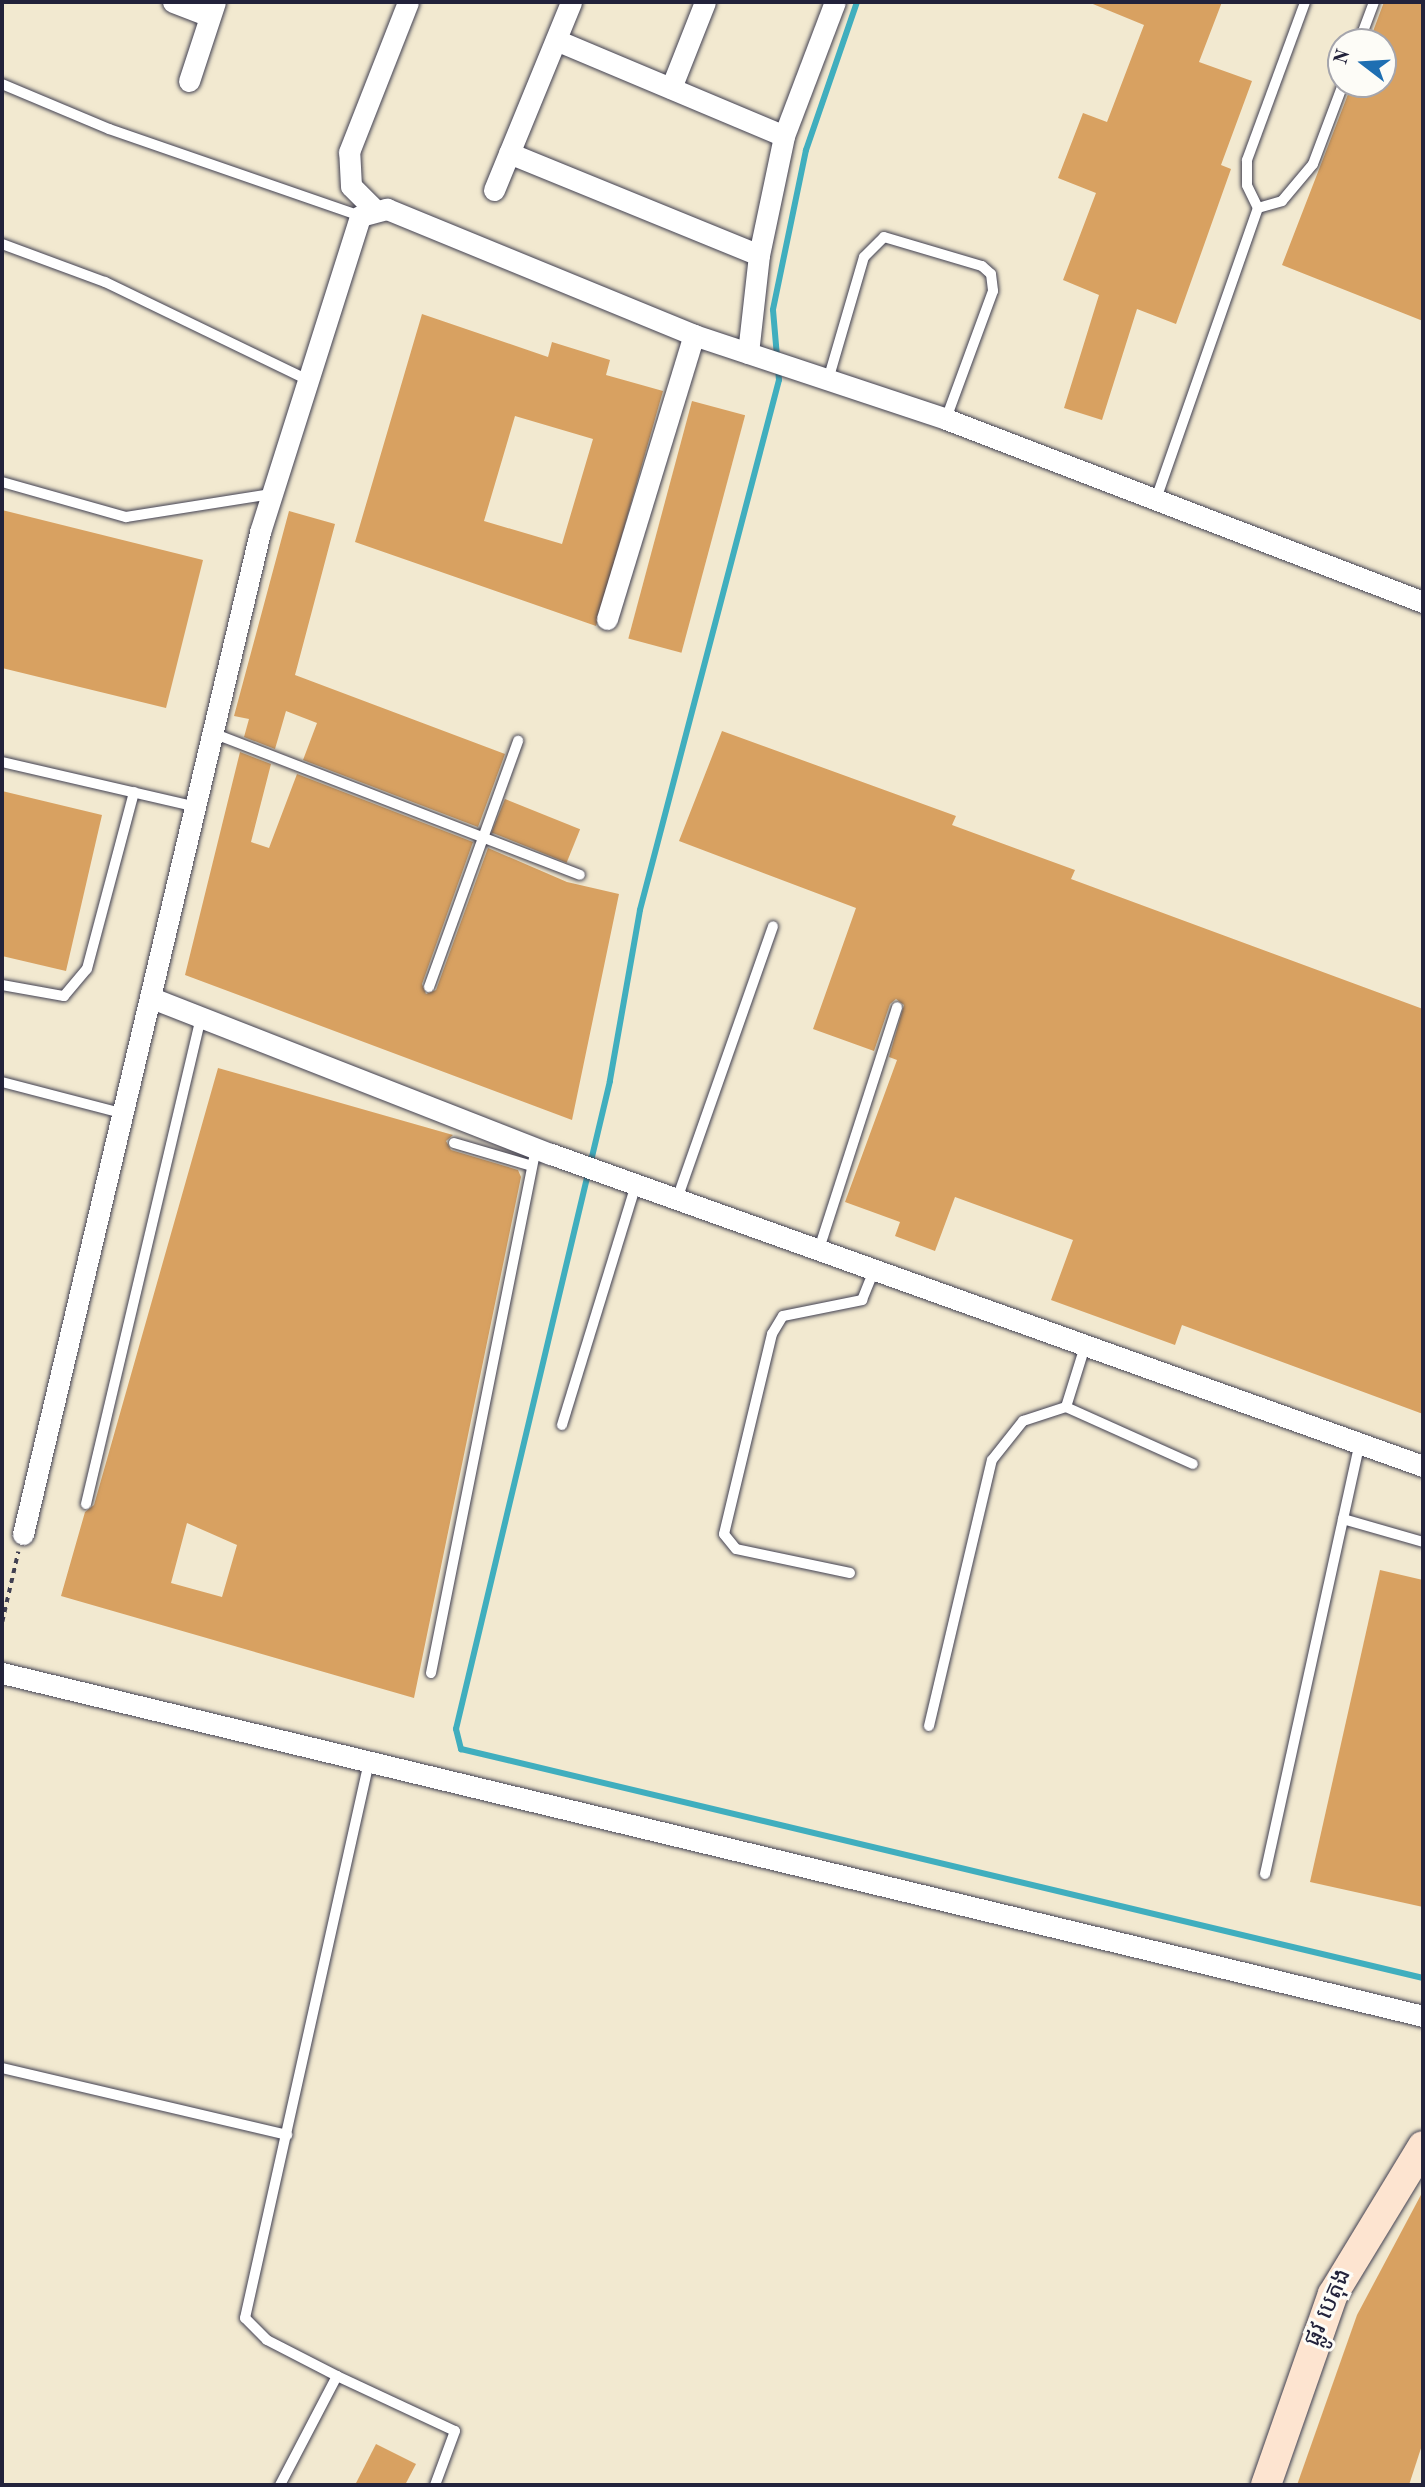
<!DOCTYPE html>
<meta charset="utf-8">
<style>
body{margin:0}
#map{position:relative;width:1425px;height:2487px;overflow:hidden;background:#f2e9d0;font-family:"Old Standard TT","Noto Sans Khmer",serif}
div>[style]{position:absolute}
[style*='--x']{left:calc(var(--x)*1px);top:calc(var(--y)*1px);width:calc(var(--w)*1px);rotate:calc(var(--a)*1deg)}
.stream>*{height:6px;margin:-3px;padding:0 3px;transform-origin:3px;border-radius:3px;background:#40aebe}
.building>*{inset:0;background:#d8a161;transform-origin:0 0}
.path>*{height:3.5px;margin-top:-1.75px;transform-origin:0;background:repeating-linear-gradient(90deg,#414051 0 5px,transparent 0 10px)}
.roads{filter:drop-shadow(0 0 2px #414051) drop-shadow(0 0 2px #414051)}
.lane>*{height:10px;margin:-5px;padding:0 5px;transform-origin:5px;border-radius:5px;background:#fff}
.street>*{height:21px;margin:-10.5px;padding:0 10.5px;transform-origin:10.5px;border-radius:10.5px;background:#fff}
.secondary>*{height:30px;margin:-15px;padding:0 15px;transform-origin:15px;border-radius:15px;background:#fde4d0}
span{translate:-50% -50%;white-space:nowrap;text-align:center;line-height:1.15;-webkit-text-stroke:6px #fdfcf7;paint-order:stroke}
.street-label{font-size:24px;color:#22223b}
.frame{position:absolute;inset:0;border:4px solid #22223b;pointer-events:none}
.north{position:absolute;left:1327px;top:28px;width:70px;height:70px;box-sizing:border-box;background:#fdfcf7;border:2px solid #a5a5ac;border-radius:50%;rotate:287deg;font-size:19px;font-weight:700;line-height:28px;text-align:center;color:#22223b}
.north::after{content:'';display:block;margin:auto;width:24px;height:32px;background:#1f6fb2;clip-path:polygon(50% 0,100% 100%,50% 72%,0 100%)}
</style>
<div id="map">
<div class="stream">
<div style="--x:857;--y:2;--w:157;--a:109"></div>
<div style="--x:806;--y:150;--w:163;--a:101.7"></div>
<div style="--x:773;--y:310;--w:70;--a:85.1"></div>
<div style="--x:779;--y:380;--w:548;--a:104.7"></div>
<div style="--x:640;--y:910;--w:174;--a:100"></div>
<div style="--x:610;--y:1081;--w:666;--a:103.37"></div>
<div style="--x:456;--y:1729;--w:21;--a:76"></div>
<div style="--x:461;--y:1749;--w:989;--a:13.39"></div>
</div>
<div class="building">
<div style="clip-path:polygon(1088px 2px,1222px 2px,1199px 62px,1252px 81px,1221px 165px,1231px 169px,1176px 324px,1137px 309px,1102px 420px,1064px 408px,1099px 295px,1063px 280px,1096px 193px,1058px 178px,1083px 113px,1107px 122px,1144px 25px)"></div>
<div style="clip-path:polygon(1384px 2px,1423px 2px,1423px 321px,1282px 265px,1352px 84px,1383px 84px,1383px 42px,1369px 42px)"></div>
<div style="clip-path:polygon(evenodd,422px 314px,548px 357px,552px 342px,610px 360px,606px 375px,663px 391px,596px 626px,355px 542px,422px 314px,515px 416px,593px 439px,562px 544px,484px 521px,515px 416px)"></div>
<div style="left:692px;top:401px;width:55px;height:246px;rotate:15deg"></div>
<div style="clip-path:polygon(2px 510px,203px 560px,166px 708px,2px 668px)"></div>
<div style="clip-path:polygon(289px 511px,335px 524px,295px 675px,505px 754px,478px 827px,303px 760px,317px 723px,286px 711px,275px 749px,244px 737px,249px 719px,234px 716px)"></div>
<div style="clip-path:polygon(722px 731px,956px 816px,952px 825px,1075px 870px,1071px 879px,1423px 1009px,1423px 1414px,1182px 1325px,1175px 1345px,1051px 1300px,1073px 1240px,955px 1197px,935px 1251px,895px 1236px,900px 1222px,845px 1202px,897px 1060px,889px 1057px,904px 1005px,896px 999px,890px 1004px,874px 1051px,813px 1029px,856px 908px,679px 841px)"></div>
<div style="clip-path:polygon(240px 752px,271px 764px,251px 842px,269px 848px,297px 774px,473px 842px,422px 984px,426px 994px,436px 990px,488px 848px,567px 882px,619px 894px,572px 1120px,185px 975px)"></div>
<div style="clip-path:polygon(2px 791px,102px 815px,66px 971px,2px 956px)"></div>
<div style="left:505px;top:799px;width:81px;height:36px;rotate:22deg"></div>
<div style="clip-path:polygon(evenodd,218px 1068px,453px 1135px,446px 1141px,451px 1150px,518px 1170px,521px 1177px,414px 1698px,61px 1596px,85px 1512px,94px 1505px,218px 1068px,187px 1523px,237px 1545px,222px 1597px,171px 1583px,187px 1523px)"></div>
<div style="clip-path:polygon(1380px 1570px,1423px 1580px,1423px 1907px,1310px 1882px)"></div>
<div style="clip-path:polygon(1423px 2191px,1423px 2442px,1409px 2485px,1297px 2485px,1357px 2315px)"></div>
<div style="clip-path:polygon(376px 2444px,416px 2464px,405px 2485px,355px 2485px)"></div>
</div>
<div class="path">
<div style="--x:2;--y:1622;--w:72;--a:-77.1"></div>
</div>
<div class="roads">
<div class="lane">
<div style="--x:1359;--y:42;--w:43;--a:-69.4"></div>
<div style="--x:2;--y:84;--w:116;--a:22.8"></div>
<div style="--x:109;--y:129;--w:266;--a:19.1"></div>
<div style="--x:1258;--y:208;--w:25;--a:-16"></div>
<div style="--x:1282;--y:201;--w:48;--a:-50"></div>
<div style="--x:1313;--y:164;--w:85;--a:-69.4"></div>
<div style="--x:2;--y:244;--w:110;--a:20.3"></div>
<div style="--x:105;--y:282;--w:221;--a:25.8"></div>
<div style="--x:828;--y:380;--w:128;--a:-73.7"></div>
<div style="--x:864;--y:257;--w:28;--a:-45"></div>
<div style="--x:884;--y:237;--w:102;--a:16.5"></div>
<div style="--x:982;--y:266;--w:12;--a:42"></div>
<div style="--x:991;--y:274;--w:17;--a:83"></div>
<div style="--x:993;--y:291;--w:136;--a:110.2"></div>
<div style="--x:2;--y:482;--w:129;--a:15.8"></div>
<div style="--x:126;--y:517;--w:147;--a:-9"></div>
<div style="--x:1156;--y:499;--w:308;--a:-70.7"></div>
<div style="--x:1258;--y:208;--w:25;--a:-116"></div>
<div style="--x:1247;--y:185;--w:25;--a:-90"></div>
<div style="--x:1247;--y:160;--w:168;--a:-69.8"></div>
<div style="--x:215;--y:734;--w:391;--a:21.1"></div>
<div style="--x:2;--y:762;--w:200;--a:13"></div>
<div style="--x:2;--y:985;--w:63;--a:10.1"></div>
<div style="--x:64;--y:996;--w:35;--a:-50"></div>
<div style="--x:87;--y:969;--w:183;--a:-75.1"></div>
<div style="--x:429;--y:987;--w:262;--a:-70.1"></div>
<div style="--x:2;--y:1082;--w:127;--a:14.6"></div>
<div style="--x:454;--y:1143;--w:81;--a:16.4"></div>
<div style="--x:677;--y:1199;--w:289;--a:-70.6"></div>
<div style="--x:819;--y:1249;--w:254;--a:-72.1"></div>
<div style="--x:1066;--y:1407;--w:139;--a:24.2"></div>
<div style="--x:562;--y:1425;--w:252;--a:-72.9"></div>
<div style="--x:86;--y:1504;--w:500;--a:-76.71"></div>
<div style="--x:1343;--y:1519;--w:83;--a:16"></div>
<div style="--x:850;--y:1573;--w:116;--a:-168.1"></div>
<div style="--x:736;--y:1549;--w:19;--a:-129"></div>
<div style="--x:724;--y:1534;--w:206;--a:-76.5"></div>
<div style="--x:772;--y:1334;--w:21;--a:-59"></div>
<div style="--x:783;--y:1316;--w:81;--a:-11.4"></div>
<div style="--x:862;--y:1300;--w:35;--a:-68"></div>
<div style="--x:431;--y:1673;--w:535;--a:-78.69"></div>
<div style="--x:929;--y:1726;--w:273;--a:-76.7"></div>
<div style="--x:992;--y:1460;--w:50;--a:-51.5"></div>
<div style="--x:1023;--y:1421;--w:45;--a:-18"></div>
<div style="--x:1066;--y:1407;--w:67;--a:-72.6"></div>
<div style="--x:1265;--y:1874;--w:441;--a:-77.6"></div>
<div style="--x:2;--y:2068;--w:293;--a:13.2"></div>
<div style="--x:337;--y:2376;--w:79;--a:-152.8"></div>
<div style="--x:267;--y:2340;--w:31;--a:-135"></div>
<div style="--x:245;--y:2318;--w:570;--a:-77.43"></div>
<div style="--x:280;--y:2485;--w:123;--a:-62.4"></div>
<div style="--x:337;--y:2376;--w:130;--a:25"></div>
<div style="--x:455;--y:2431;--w:58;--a:110.3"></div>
</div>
<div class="street">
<div style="--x:173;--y:2;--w:39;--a:21"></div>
<div style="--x:556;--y:40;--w:247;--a:22.8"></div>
<div style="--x:189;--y:81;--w:83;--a:-71.8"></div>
<div style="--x:671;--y:88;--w:92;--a:-68.4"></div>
<div style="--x:509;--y:153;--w:270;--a:22.2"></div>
<div style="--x:494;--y:190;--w:203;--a:-67.7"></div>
<div style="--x:375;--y:210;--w:34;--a:-135"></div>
<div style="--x:351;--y:186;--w:34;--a:-93"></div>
<div style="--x:349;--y:152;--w:161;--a:-68.5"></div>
<div style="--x:748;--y:353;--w:99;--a:-83.6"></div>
<div style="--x:759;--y:255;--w:122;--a:-78.1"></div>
<div style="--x:784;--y:136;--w:143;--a:-69.2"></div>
<div style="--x:607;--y:619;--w:297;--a:-73"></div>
<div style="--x:152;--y:998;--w:428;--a:21.4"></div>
<div style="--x:551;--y:1154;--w:926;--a:19.69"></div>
<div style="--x:23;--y:1534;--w:1030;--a:-76.69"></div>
<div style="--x:260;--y:532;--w:331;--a:-72.4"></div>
<div style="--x:360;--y:216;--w:28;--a:-15"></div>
<div style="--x:387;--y:209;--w:332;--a:22.3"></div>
<div style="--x:694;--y:335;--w:266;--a:18.4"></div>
<div style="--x:946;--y:419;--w:511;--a:20.99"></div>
<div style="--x:2;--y:1673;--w:1462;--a:13.57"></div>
</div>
<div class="secondary">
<div style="--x:1266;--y:2485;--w:202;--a:-70.7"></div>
<div style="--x:1333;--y:2294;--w:173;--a:-58.7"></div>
</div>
</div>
<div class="street-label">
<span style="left:1329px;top:2308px;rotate:-66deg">ផ្លូវ បេតុង</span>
</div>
<div class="frame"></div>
<div class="north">N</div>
</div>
